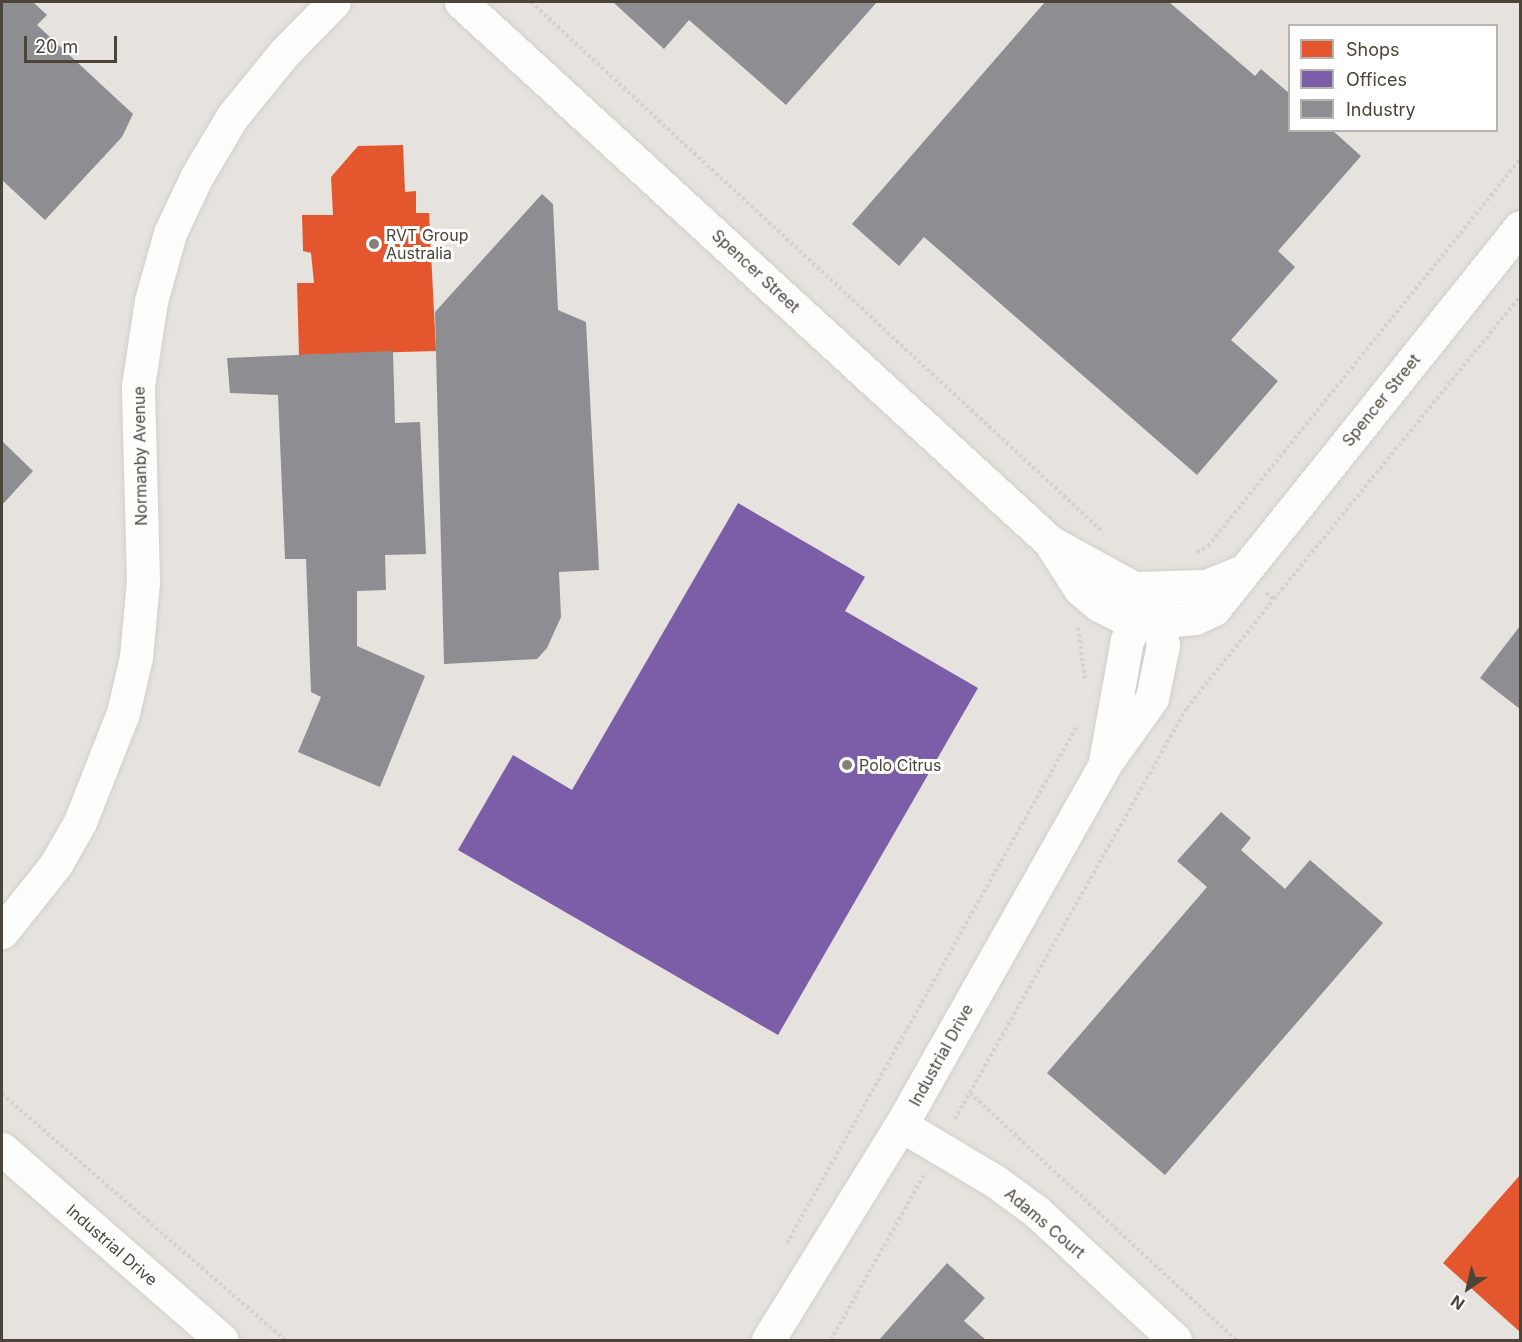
<!DOCTYPE html>
<style>
body{margin:0}
#map{position:relative;width:1522px;height:1342px;overflow:hidden;background:#f4f2ee;font-family:Inter,sans-serif}
div>[style]{position:absolute}
[style*='--x']{left:calc(var(--x)*1px);top:calc(var(--y)*1px);width:calc(var(--w)*1px);rotate:calc(var(--a)*1deg)}
.industrial>*{inset:0;background:#e6e2de}
.parking>*{inset:0;background:#e6e3df}
.shops>*{inset:0;background:#e4572e}
.offices>*{inset:0;background:#7b5ea7}
.industry>*{inset:0;background:#8d8d92}
.path>*{height:4px;margin-top:-2px;transform-origin:0;background:repeating-linear-gradient(90deg,#d3d2cc 0 3px,transparent 0 6px)}
.roads{filter:drop-shadow(0 0 2px #d2d0cb) drop-shadow(0 0 2px #d2d0cb)}
.minor>*{height:33px;margin:-16.5px;padding:0 16.5px;transform-origin:16.5px;border-radius:16.5px;background:#fdfdfc}
.dots>*{width:16px;height:16px;translate:-50% -50%;box-sizing:border-box;border:3px solid #fff;border-radius:50%}
span{translate:-50% -50%;white-space:nowrap;text-align:center;line-height:1.15;-webkit-text-stroke:6px #fff;paint-order:stroke}
.poi-label{font-size:16px;color:#4b4439}
.left{translate:0 -50%;text-align:left}
.street-label{font-size:16px;color:#4b4439}
.frame{position:absolute;inset:0;border:3px solid #4b4439;pointer-events:none}
.legend{position:absolute;left:1288px;top:24px;width:210px;height:108px;box-sizing:border-box;background:#fff;border:2px solid #b7b4b0;margin:0;padding:8px 10px;list-style:none;font-size:18px;color:#4b4439}
.legend li{display:flex;align-items:center;gap:12px;height:30px}
.legend b{width:30px;border:2px solid #b7b4b0}
.north{position:absolute;left:1438px;top:1258px;width:60px;height:60px;-webkit-text-stroke:4px #fff;paint-order:stroke;rotate:215deg;font-size:16px;font-weight:700;line-height:24px;text-align:center;color:#4b4439}
.north::after{content:'';display:block;margin:auto;width:21px;height:27px;background:#4b4439;clip-path:polygon(50% 0,100% 100%,50% 72%,0 100%)}
.scale{position:absolute;left:24px;top:36px;width:93px;height:27px;box-sizing:border-box;border:3px solid #4b4439;border-top:0;padding-left:8px;font-size:18px;line-height:21px;white-space:nowrap;color:#4b4439;-webkit-text-stroke:4px #fff;paint-order:stroke}
</style>
<div id="map">
<div class="industrial">
<div style="clip-path:polygon(evenodd,2px 2px,1520px 2px,1520px 1340px,2px 1340px,2px 2px,1290px 26px,1496px 26px,1496px 130px,1290px 130px,1290px 26px)"></div>
</div>
<div class="parking">
<div style="clip-path:polygon(1208px 2px,1333px 2px,1358px 25px,1290px 26px,1289px 78px)"></div>
<div style="clip-path:polygon(1346px 131px,1466px 131px,1410px 191px)"></div>
</div>
<div class="shops">
<div style="clip-path:polygon(403px 145px,405px 192px,416px 191px,416px 213px,429px 213px,436px 351px,299px 355px,297px 283px,314px 283px,311px 253px,303px 251px,302px 215px,333px 215px,331px 177px,358px 146px)"></div>
<div style="clip-path:polygon(1520px 1175px,1520px 1332px,1443px 1263px)"></div>
</div>
<div class="offices">
<div style="clip-path:polygon(738px 503px,865px 577px,845px 611px,978px 688px,778px 1035px,458px 850px,513px 755px,572px 790px)"></div>
</div>
<div class="industry">
<div style="clip-path:polygon(2px 2px,33px 2px,47px 15px,37px 25px,133px 114px,122px 137px,45px 220px,2px 180px)"></div>
<div style="clip-path:polygon(613px 2px,877px 2px,786px 105px,689px 20px,664px 49px)"></div>
<div style="clip-path:polygon(1045px 2px,1169px 2px,1255px 76px,1261px 69px,1290px 94px,1290px 130px,1332px 130px,1361px 156px,1278px 251px,1295px 267px,1231px 340px,1278px 381px,1197px 475px,924px 237px,899px 266px,852px 224px)"></div>
<div style="clip-path:polygon(542px 194px,553px 204px,558px 310px,586px 322px,599px 570px,559px 572px,561px 617px,547px 648px,537px 659px,444px 664px,435px 312px)"></div>
<div style="clip-path:polygon(393px 351px,395px 423px,420px 422px,426px 554px,385px 555px,386px 590px,357px 591px,357px 646px,425px 676px,380px 787px,298px 752px,321px 697px,311px 692px,306px 559px,285px 559px,278px 395px,230px 393px,227px 358px)"></div>
<div style="clip-path:polygon(2px 441px,33px 471px,2px 505px)"></div>
<div style="clip-path:polygon(1520px 626px,1520px 709px,1480px 678px)"></div>
<div style="clip-path:polygon(1221px 812px,1251px 838px,1241px 850px,1285px 889px,1310px 860px,1383px 923px,1165px 1175px,1047px 1073px,1207px 887px,1177px 861px)"></div>
<div style="clip-path:polygon(947px 1263px,985px 1298px,964px 1321px,986px 1340px,879px 1340px)"></div>
</div>
<div class="path">
<div style="--x:531;--y:2;--w:781;--a:42.82"></div>
<div style="--x:1197;--y:552;--w:13;--a:-29"></div>
<div style="--x:1208;--y:546;--w:496;--a:-51.1"></div>
<div style="--x:1266;--y:593;--w:10;--a:37"></div>
<div style="--x:1274;--y:599;--w:390;--a:-50.9"></div>
<div style="--x:1078;--y:628;--w:52;--a:82.3"></div>
<div style="--x:970;--y:1093;--w:363;--a:42.9"></div>
<div style="--x:2;--y:1094;--w:375;--a:41"></div>
<div style="--x:955;--y:1119;--w:472;--a:-60.6"></div>
<div style="--x:1187;--y:708;--w:139;--a:-51.4"></div>
<div style="--x:787;--y:1243;--w:593;--a:-60.71"></div>
<div style="--x:831;--y:1340;--w:189;--a:-60.6"></div>
</div>
<div class="roads">
<div class="minor">
<div style="--x:461;--y:2;--w:799;--a:42.51"></div>
<div style="--x:1050;--y:542;--w:96;--a:28.7"></div>
<div style="--x:1134;--y:588;--w:72;--a:-1.6"></div>
<div style="--x:1206;--y:586;--w:38;--a:-22"></div>
<div style="--x:1053;--y:547;--w:50;--a:57.3"></div>
<div style="--x:1080;--y:589;--w:25;--a:40"></div>
<div style="--x:1099;--y:605;--w:29;--a:27"></div>
<div style="--x:1125;--y:618;--w:28;--a:8"></div>
<div style="--x:1153;--y:622;--w:42;--a:-5.4"></div>
<div style="--x:1195;--y:618;--w:21;--a:-25"></div>
<div style="--x:1214;--y:609;--w:489;--a:-51.3"></div>
<div style="--x:1105;--y:762;--w:124;--a:-79.8"></div>
<div style="--x:1127;--y:640;--w:43;--a:-62.2"></div>
<div style="--x:2;--y:932;--w:87;--a:-51.5"></div>
<div style="--x:56;--y:864;--w:48;--a:-60.3"></div>
<div style="--x:80;--y:822;--w:117;--a:-68.5"></div>
<div style="--x:123;--y:713;--w:57;--a:-76.9"></div>
<div style="--x:136;--y:657;--w:76;--a:-84.7"></div>
<div style="--x:143;--y:581;--w:195;--a:-91.5"></div>
<div style="--x:138;--y:386;--w:86;--a:-81.3"></div>
<div style="--x:151;--y:301;--w:71;--a:-74.4"></div>
<div style="--x:170;--y:233;--w:63;--a:-64.7"></div>
<div style="--x:197;--y:176;--w:69;--a:-59.3"></div>
<div style="--x:232;--y:117;--w:82;--a:-50.9"></div>
<div style="--x:284;--y:53;--w:71;--a:-45.6"></div>
<div style="--x:901;--y:1125;--w:109;--a:30.8"></div>
<div style="--x:995;--y:1181;--w:52;--a:36.4"></div>
<div style="--x:1037;--y:1212;--w:188;--a:42.8"></div>
<div style="--x:2;--y:1149;--w:291;--a:41"></div>
<div style="--x:768;--y:1340;--w:253;--a:-58.3"></div>
<div style="--x:901;--y:1125;--w:415;--a:-60.5"></div>
<div style="--x:1105;--y:764;--w:81;--a:-54.5"></div>
<div style="--x:1152;--y:698;--w:54;--a:-78.3"></div>
<div style="--x:1163;--y:645;--w:56;--a:-100.3"></div>
</div>
</div>
<div class="dots">
<div style="left:374px;top:244px;background:#868178"></div>
<div style="left:847px;top:765px;background:#868178"></div>
</div>
<div class="poi-label">
<span class="left" style="left:386px;top:244px">RVT Group<br>Australia</span>
<span class="left" style="left:859px;top:765px">Polo Citrus</span>
</div>
<div class="street-label">
<span style="left:756px;top:271px;rotate:43deg">Spencer Street</span>
<span style="left:1381px;top:400px;rotate:-51deg">Spencer Street</span>
<span style="left:140px;top:456px;rotate:-91deg">Normanby Avenue</span>
<span style="left:941px;top:1055px;rotate:-61deg">Industrial Drive</span>
<span style="left:1045px;top:1223px;rotate:40deg">Adams Court</span>
<span style="left:112px;top:1245px;rotate:41deg">Industrial Drive</span>
</div>
<div class="frame"></div>
<ul class="legend">
<li><b style="height:16px;background:#e4572e"></b>Shops</li>
<li><b style="height:16px;background:#7b5ea7"></b>Offices</li>
<li><b style="height:16px;background:#8d8d92"></b>Industry</li>
</ul>
<div class="north">N</div>
<div class="scale">20 m</div>
</div>
